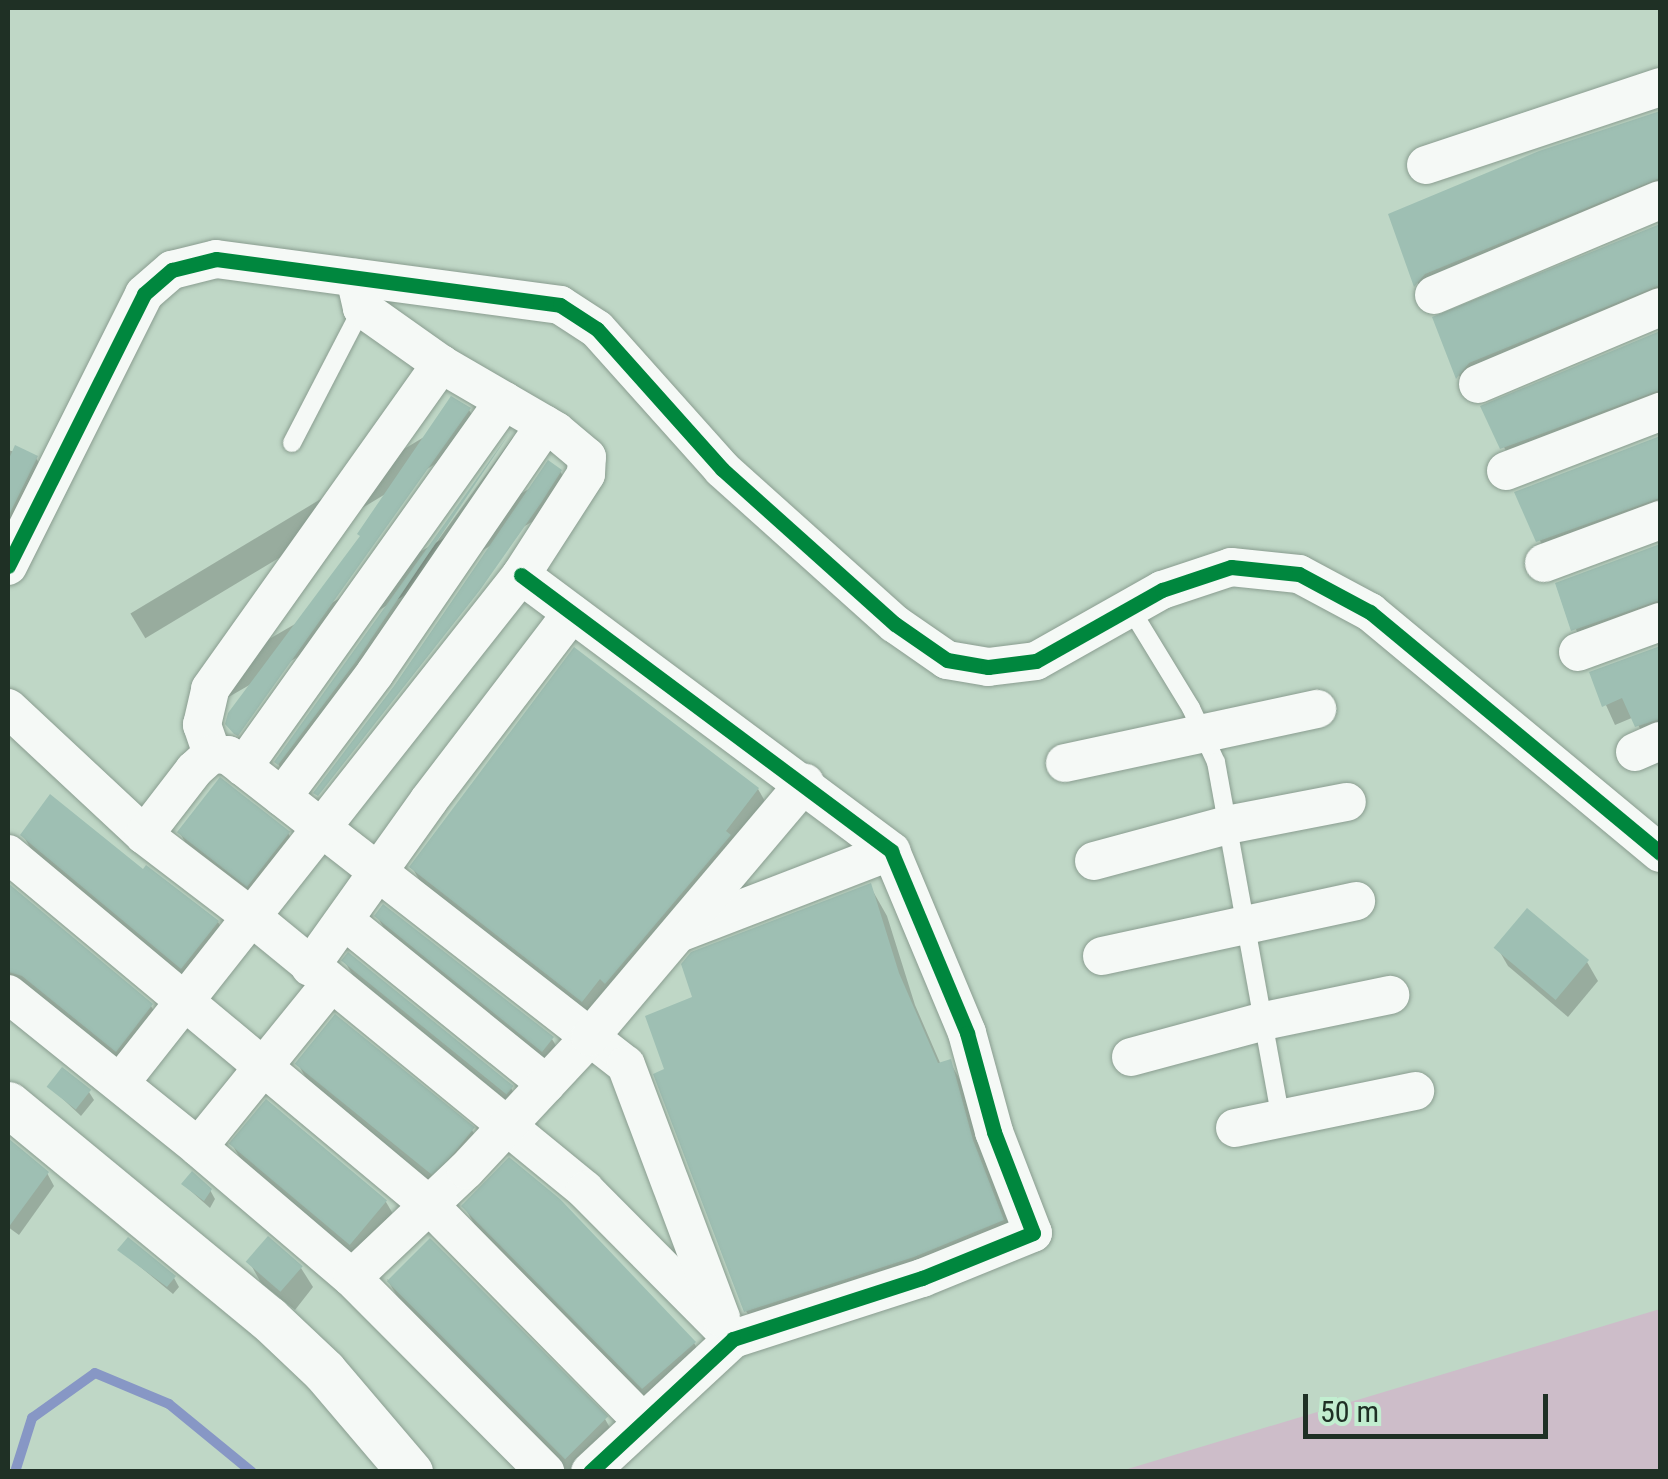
<!DOCTYPE html>
<style>
body{margin:0}
#map{position:relative;width:1668px;height:1479px;overflow:hidden;background:#bfd7c6;font-family:"Roboto Condensed",sans-serif}
div>[style]{position:absolute}
[style*='--x']{left:calc(var(--x)*1px);top:calc(var(--y)*1px);width:calc(var(--w)*1px);rotate:calc(var(--a)*1deg)}
.green>*{inset:0;background:#cdbdc9}
.shadow>*{inset:0;background:#0003;transform-origin:0 0}
.stream>*{height:10px;margin:-5px;padding:0 5px;transform-origin:5px;border-radius:5px;background:#8797c5}
.building>*{inset:0;background:#9ebfb3;transform-origin:0 0}
.roads{filter:drop-shadow(0 0 2px #8a9d90) drop-shadow(0 0 2px #8a9d90)}
.service>*{height:18px;margin:-9px;padding:0 9px;transform-origin:9px;border-radius:9px;background:#f5f9f6}
.minor>*{height:38px;margin:-19px;padding:0 19px;transform-origin:19px;border-radius:19px;background:#f5f9f6}
.tertiary>*{height:45px;margin:-22.5px;padding:0 22.5px;transform-origin:22.5px;border-radius:22.5px;background:#f5f9f6}
.cycleway>*{height:15px;margin:-7.5px;padding:0 7.5px;transform-origin:7.5px;border-radius:7.5px;background:#00873e}
span{translate:-50% -50%;white-space:nowrap;text-align:center;line-height:1.15;-webkit-text-stroke:9px #c2eed0;paint-order:stroke}
.frame{position:absolute;inset:0;border:10px solid #1f3025;pointer-events:none}
.scale{position:absolute;left:1303px;top:1394px;width:245px;height:45px;box-sizing:border-box;border:5px solid #1f3025;border-top:0;padding-left:12px;font-size:30px;line-height:35px;white-space:nowrap;color:#1f3025;-webkit-text-stroke:8px #c2eed0;paint-order:stroke}
</style>
<div id="map">
<div class="green">
<div style="clip-path:polygon(1660px 1309px,1660px 1471px,1121px 1471px)"></div>
</div>
<div class="shadow">
<div style="clip-path:polygon(1660px 113px,1660px 199px,1426px 304px,1392px 216px,1540px 153px)"></div>
<div style="clip-path:polygon(1660px 227px,1660px 306px,1468px 396px,1435px 319px)"></div>
<div style="clip-path:polygon(1660px 334px,1660px 411px,1514px 467px,1484px 407px)"></div>
<div style="left:469px;top:410px;width:29px;height:395px;rotate:59deg"></div>
<div style="clip-path:polygon(513px 437px,526px 459px,292px 788px,277px 762px)"></div>
<div style="clip-path:polygon(1660px 438px,1660px 519px,1549px 560px,1518px 493px)"></div>
<div style="clip-path:polygon(8px 450px,36px 458px,53px 488px,8px 579px)"></div>
<div style="left:560px;top:471px;width:30px;height:404px;rotate:60deg"></div>
<div style="clip-path:polygon(1660px 546px,1660px 621px,1584px 649px,1558px 585px)"></div>
<div style="clip-path:polygon(1660px 648px,1660px 742px,1649px 746px,1634px 717px,1615px 725px,1592px 674px)"></div>
<div style="clip-path:polygon(758px 789px,775px 819px,600px 1030px,429px 897px,412px 867px)"></div>
<div style="clip-path:polygon(179px 831px,288px 833px,299px 853px,259px 903px,190px 851px)"></div>
<div style="clip-path:polygon(23px 835px,218px 922px,235px 952px,199px 997px,40px 865px)"></div>
<div style="clip-path:polygon(8px 886px,151px 1006px,167px 1034px,133px 1078px,8px 996px)"></div>
<div style="clip-path:polygon(870px 886px,887px 916px,915px 1005px,941px 1065px,950px 1062px,966px 1091px,989px 1172px,1019px 1251px,763px 1340px,746px 1311px,667px 1071px,695px 998px)"></div>
<div style="clip-path:polygon(377px 916px,552px 1039px,569px 1068px,560px 1080px,394px 946px)"></div>
<div style="clip-path:polygon(1497px 947px,1587px 962px,1598px 981px,1568px 1017px,1508px 966px)"></div>
<div style="clip-path:polygon(349px 956px,511px 1088px,528px 1118px,523px 1123px,362px 991px,345px 962px)"></div>
<div style="clip-path:polygon(335px 1018px,472px 1130px,489px 1159px,446px 1203px,315px 1094px,298px 1064px)"></div>
<div style="clip-path:polygon(49px 1086px,89px 1092px,94px 1100px,81px 1116px)"></div>
<div style="clip-path:polygon(8px 1141px,47px 1173px,54px 1186px,19px 1235px,8px 1227px)"></div>
<div style="clip-path:polygon(232px 1144px,386px 1202px,403px 1231px,367px 1274px,249px 1174px)"></div>
<div style="clip-path:polygon(184px 1185px,210px 1190px,215px 1199px,210px 1208px)"></div>
<div style="clip-path:polygon(464px 1206px,694px 1343px,711px 1373px,660px 1417px,481px 1236px)"></div>
<div style="clip-path:polygon(120px 1250px,174px 1278px,179px 1287px,173px 1294px)"></div>
<div style="clip-path:polygon(250px 1263px,301px 1268px,313px 1287px,295px 1310px,261px 1283px)"></div>
<div style="clip-path:polygon(387px 1279px,605px 1419px,622px 1449px,596px 1472px,566px 1472px,404px 1308px)"></div>
</div>
<div class="stream">
<div style="--x:15;--y:1472;--w:57;--a:-72.5"></div>
<div style="--x:32;--y:1418;--w:77;--a:-35.5"></div>
<div style="--x:95;--y:1373;--w:80;--a:22.7"></div>
<div style="--x:169;--y:1404;--w:107;--a:39.3"></div>
</div>
<div class="building">
<div style="clip-path:polygon(1660px 111px,1660px 178px,1425px 274px,1414px 287px,1388px 214px,1539px 151px)"></div>
<div style="clip-path:polygon(1660px 224px,1660px 285px,1469px 363px,1456px 379px,1432px 317px)"></div>
<div style="clip-path:polygon(1660px 331px,1660px 390px,1500px 449px,1480px 406px)"></div>
<div style="clip-path:polygon(451px 396px,471px 408px,238px 736px,234px 734px,225px 724px,228px 713px,360px 536px,357px 534px)"></div>
<div style="clip-path:polygon(511px 431px,357px 660px,278px 765px,274px 762px)"></div>
<div style="clip-path:polygon(1660px 436px,1660px 498px,1536px 542px,1514px 492px)"></div>
<div style="clip-path:polygon(15px 445px,38px 456px,8px 517px,8px 461px)"></div>
<div style="clip-path:polygon(548px 460px,562px 470px,541px 503px,480px 590px,318px 796px,313px 793px,394px 686px)"></div>
<div style="clip-path:polygon(1660px 544px,1660px 600px,1571px 631px,1555px 583px)"></div>
<div style="clip-path:polygon(1660px 646px,1660px 719px,1635px 727px,1622px 698px,1602px 707px,1589px 672px)"></div>
<div style="clip-path:polygon(574px 647px,759px 788px,726px 831px,731px 835px,605px 984px,600px 979px,582px 1002px,409px 867px)"></div>
<div style="left:220px;top:777px;width:89px;height:70px;rotate:38deg"></div>
<div style="clip-path:polygon(50px 794px,143px 869px,146px 865px,219px 921px,181px 969px,20px 835px)"></div>
<div style="clip-path:polygon(8px 883px,153px 1004px,116px 1052px,22px 976px,8px 972px)"></div>
<div style="clip-path:polygon(871px 883px,899px 973px,938px 1063px,951px 1059px,973px 1140px,1004px 1220px,914px 1257px,744px 1312px,653px 1074px,664px 1069px,645px 1016px,692px 997px,681px 964px,691px 952px)"></div>
<div style="clip-path:polygon(383px 904px,554px 1037px,542px 1052px,374px 916px)"></div>
<div style="left:1527px;top:908px;width:81px;height:52px;rotate:40deg"></div>
<div style="left:348px;top:952px;width:213px;height:11px;rotate:39deg"></div>
<div style="left:335px;top:1014px;width:180px;height:64px;rotate:39deg"></div>
<div style="left:62px;top:1067px;width:37px;height:25px;rotate:38deg"></div>
<div style="left:266px;top:1099px;width:158px;height:58px;rotate:40deg"></div>
<div style="clip-path:polygon(8px 1138px,49px 1172px,8px 1228px)"></div>
<div style="clip-path:polygon(509px 1157px,560px 1199px,696px 1342px,642px 1389px,461px 1206px)"></div>
<div style="clip-path:polygon(192px 1171px,212px 1189px,204px 1201px,181px 1184px)"></div>
<div style="left:268px;top:1236px;width:46px;height:34px;rotate:41deg"></div>
<div style="clip-path:polygon(128px 1237px,176px 1276px,167px 1287px,117px 1250px)"></div>
<div style="left:430px;top:1238px;width:252px;height:61px;rotate:45deg"></div>
</div>
<div class="roads">
<div class="service">
<div style="--x:292;--y:443;--w:152;--a:-62.6"></div>
<div style="--x:1130;--y:608;--w:117;--a:58.6"></div>
<div style="--x:1191;--y:708;--w:60;--a:65.2"></div>
<div style="--x:1216;--y:762;--w:362;--a:79.7"></div>
</div>
<div class="minor">
<div style="--x:1426;--y:165;--w:247;--a:-18.4"></div>
<div style="--x:1434;--y:295;--w:245;--a:-22.8"></div>
<div style="--x:1478;--y:384;--w:198;--a:-22.9"></div>
<div style="--x:1506;--y:471;--w:165;--a:-21"></div>
<div style="--x:1544;--y:563;--w:124;--a:-20.3"></div>
<div style="--x:8;--y:566;--w:304;--a:-63.4"></div>
<div style="--x:144;--y:294;--w:37;--a:-41"></div>
<div style="--x:172;--y:270;--w:45;--a:-14"></div>
<div style="--x:216;--y:259;--w:347;--a:7.6"></div>
<div style="--x:560;--y:305;--w:44;--a:33"></div>
<div style="--x:597;--y:329;--w:188;--a:48.2"></div>
<div style="--x:722;--y:469;--w:232;--a:41.9"></div>
<div style="--x:895;--y:624;--w:63;--a:34.7"></div>
<div style="--x:947;--y:660;--w:42;--a:9.7"></div>
<div style="--x:988;--y:667;--w:48;--a:-7.1"></div>
<div style="--x:1036;--y:661;--w:145;--a:-29.4"></div>
<div style="--x:1162;--y:590;--w:73;--a:-18.4"></div>
<div style="--x:1231;--y:567;--w:68;--a:5.9"></div>
<div style="--x:1299;--y:574;--w:81;--a:28.2"></div>
<div style="--x:1370;--y:612;--w:377;--a:39.7"></div>
<div style="--x:521;--y:575;--w:462;--a:36.7"></div>
<div style="--x:891;--y:851;--w:197;--a:67.3"></div>
<div style="--x:967;--y:1033;--w:103;--a:74.7"></div>
<div style="--x:994;--y:1132;--w:108;--a:68.9"></div>
<div style="--x:1033;--y:1233;--w:120;--a:157.9"></div>
<div style="--x:922;--y:1278;--w:199;--a:162.1"></div>
<div style="--x:733;--y:1339;--w:195;--a:137.1"></div>
<div style="--x:1578;--y:652;--w:87;--a:-20.1"></div>
<div style="--x:8;--y:708;--w:186;--a:43"></div>
<div style="--x:144;--y:835;--w:137;--a:37.3"></div>
<div style="--x:253;--y:918;--w:429;--a:39.3"></div>
<div style="--x:585;--y:1190;--w:210;--a:45.2"></div>
<div style="--x:1635;--y:752;--w:27;--a:-24"></div>
<div style="--x:212;--y:754;--w:31;--a:-109"></div>
<div style="--x:202;--y:725;--w:37;--a:-77"></div>
<div style="--x:210;--y:689;--w:399;--a:-54.6"></div>
<div style="--x:1065;--y:763;--w:258;--a:-12.1"></div>
<div style="--x:243;--y:767;--w:450;--a:-54.5"></div>
<div style="--x:282;--y:797;--w:155;--a:-53.1"></div>
<div style="--x:375;--y:673;--w:301;--a:-55.6"></div>
<div style="--x:144;--y:835;--w:82;--a:-52.4"></div>
<div style="--x:194;--y:770;--w:24;--a:-42"></div>
<div style="--x:212;--y:754;--w:16;--a:4"></div>
<div style="--x:228;--y:755;--w:504;--a:37.91"></div>
<div style="--x:626;--y:1065;--w:270;--a:69.4"></div>
<div style="--x:8;--y:854;--w:550;--a:39.83"></div>
<div style="--x:430;--y:1206;--w:303;--a:45.4"></div>
<div style="--x:1094;--y:861;--w:138;--a:-15.1"></div>
<div style="--x:1227;--y:825;--w:122;--a:-10.9"></div>
<div style="--x:345;--y:921;--w:259;--a:39"></div>
<div style="--x:679;--y:933;--w:227;--a:-21.1"></div>
<div style="--x:1102;--y:956;--w:260;--a:-12.2"></div>
<div style="--x:310;--y:967;--w:205;--a:-54.5"></div>
<div style="--x:429;--y:800;--w:235;--a:-52.6"></div>
<div style="--x:331;--y:983;--w:211;--a:129"></div>
<div style="--x:198;--y:1147;--w:202;--a:40.4"></div>
<div style="--x:352;--y:1278;--w:274;--a:45.1"></div>
<div style="--x:8;--y:994;--w:244;--a:38.8"></div>
<div style="--x:1131;--y:1057;--w:138;--a:-15.1"></div>
<div style="--x:1264;--y:1021;--w:129;--a:-11.7"></div>
<div style="--x:120;--y:1083;--w:647;--a:-51.71"></div>
<div style="--x:521;--y:575;--w:120;--a:-57.2"></div>
<div style="--x:586;--y:474;--w:17;--a:-87"></div>
<div style="--x:587;--y:457;--w:40;--a:-140"></div>
<div style="--x:556;--y:431;--w:133;--a:-149.8"></div>
<div style="--x:441;--y:364;--w:97;--a:-144.7"></div>
<div style="--x:362;--y:308;--w:31;--a:-103"></div>
<div style="--x:1235;--y:1128;--w:184;--a:-11.6"></div>
<div style="--x:352;--y:1278;--w:157;--a:-43.5"></div>
<div style="--x:466;--y:1170;--w:182;--a:-47"></div>
<div style="--x:590;--y:1037;--w:333;--a:-49.8"></div>
</div>
<div class="tertiary">
<div style="--x:8;--y:1104;--w:337;--a:39.5"></div>
<div style="--x:268;--y:1318;--w:77;--a:43.4"></div>
<div style="--x:324;--y:1371;--w:133;--a:49.6"></div>
</div>
</div>
<div class="cycleway">
<div style="--x:8;--y:566;--w:304;--a:-63.4"></div>
<div style="--x:144;--y:294;--w:37;--a:-41"></div>
<div style="--x:172;--y:270;--w:45;--a:-14"></div>
<div style="--x:216;--y:259;--w:347;--a:7.6"></div>
<div style="--x:560;--y:305;--w:44;--a:33"></div>
<div style="--x:597;--y:329;--w:188;--a:48.2"></div>
<div style="--x:722;--y:469;--w:232;--a:41.9"></div>
<div style="--x:895;--y:624;--w:63;--a:34.7"></div>
<div style="--x:947;--y:660;--w:42;--a:9.7"></div>
<div style="--x:988;--y:667;--w:48;--a:-7.1"></div>
<div style="--x:1036;--y:661;--w:145;--a:-29.4"></div>
<div style="--x:1162;--y:590;--w:73;--a:-18.4"></div>
<div style="--x:1231;--y:567;--w:68;--a:5.9"></div>
<div style="--x:1299;--y:574;--w:81;--a:28.2"></div>
<div style="--x:1370;--y:612;--w:377;--a:39.7"></div>
<div style="--x:521;--y:575;--w:462;--a:36.7"></div>
<div style="--x:891;--y:851;--w:197;--a:67.3"></div>
<div style="--x:967;--y:1033;--w:103;--a:74.7"></div>
<div style="--x:994;--y:1132;--w:108;--a:68.9"></div>
<div style="--x:1033;--y:1233;--w:120;--a:157.9"></div>
<div style="--x:922;--y:1278;--w:199;--a:162.1"></div>
<div style="--x:733;--y:1339;--w:195;--a:137.1"></div>
</div>
<div class="frame"></div>
<div class="scale">50 m</div>
</div>
